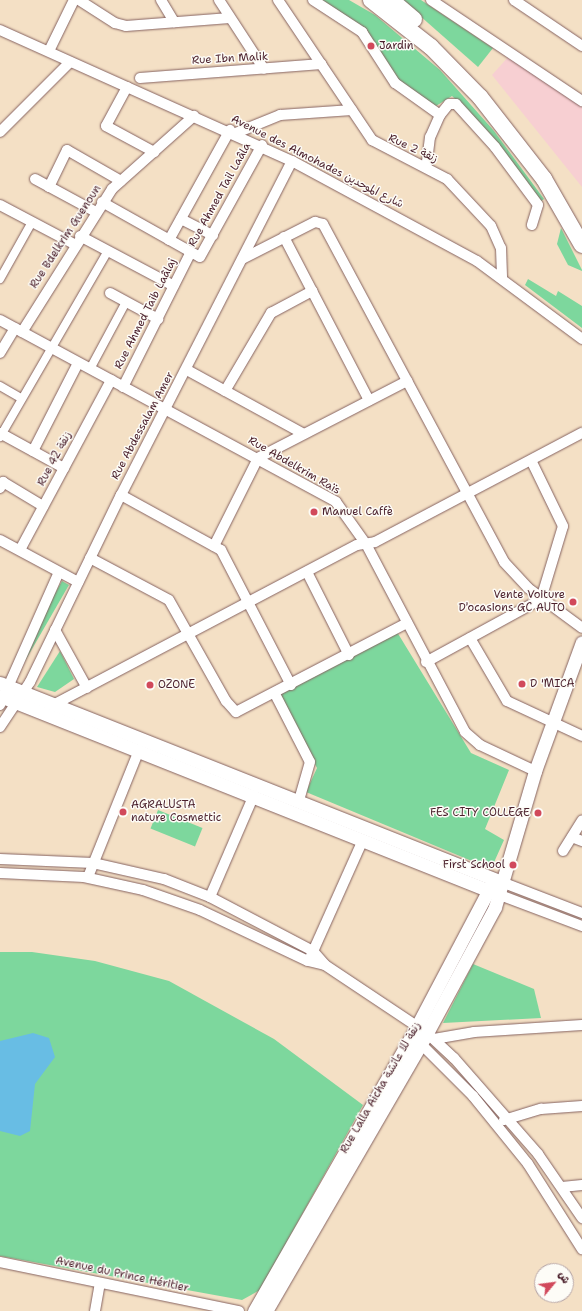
<!DOCTYPE html>
<meta charset="utf-8">
<style>
body{margin:0}
#map{position:relative;width:582px;height:1311px;overflow:hidden;background:#f4e0c5;font-family:"Shantell Sans","Playpen Sans Arabic",sans-serif}
div>[style]{position:absolute}
[style*='--x']{left:calc(var(--x)*1px);top:calc(var(--y)*1px);width:calc(var(--w)*1px);rotate:calc(var(--a)*1deg)}
.built>*{inset:0;background:#f7cfd2}
.green>*{inset:0;background:#7dd79d;transform-origin:0 0}
.water>*{inset:0;background:#68bde4}
.roads{filter:drop-shadow(0 0 1px #866361) drop-shadow(0 0 1px #866361)}
.pedestrian>*{height:8px;margin:-4px;padding:0 4px;transform-origin:4px;border-radius:4px;background:#fff}
.minor>*{height:10px;margin:-5px;padding:0 5px;transform-origin:5px;border-radius:5px;background:#fff}
.tertiary>*{height:13px;margin:-6.5px;padding:0 6.5px;transform-origin:6.5px;border-radius:6.5px;background:#fff}
.primary>*{height:16px;margin:-8px;padding:0 8px;transform-origin:8px;border-radius:8px;background:#fff}
.dots>*{width:11px;height:11px;translate:-50% -50%;box-sizing:border-box;border:2px solid #fdfcf7;border-radius:50%}
span{translate:-50% -50%;white-space:nowrap;text-align:center;line-height:1.15;-webkit-text-stroke:3px #fdfcf7;paint-order:stroke}
.poi-label{font-size:11px;color:#4a1f2b}
.left{translate:0 -50%;text-align:left}
.right{translate:-100% -50%;text-align:right}
.street-label{font-size:11px;color:#4a1f2b}
.north{position:absolute;left:534px;top:1263px;width:40px;height:40px;box-sizing:border-box;background:#fdfcf7;border:1px solid #b5a4a5;border-radius:50%;rotate:61deg;font-size:11px;font-weight:700;line-height:16px;text-align:center;color:#4a1f2b}
.north::after{content:'';display:block;margin:auto;width:14px;height:18px;background:#d1495b;clip-path:polygon(50% 0,100% 100%,50% 72%,0 100%)}
</style>
<div id="map">
<div class="built">
<div style="clip-path:polygon(509px 56px,582px 107px,582px 187px,492px 75px)"></div>
</div>
<div class="green">
<div style="clip-path:polygon(317px 0,349px 0,375px 15px,440px 70px,494px 131px,544px 199px,540px 202px,481px 124px,452px 96px,436px 106px,405px 90px,366px 30px)"></div>
<div style="clip-path:polygon(402px 0,421px 0,493px 48px,478px 67px)"></div>
<div style="clip-path:polygon(561px 228px,582px 270px,582px 271px,568px 265px,557px 244px)"></div>
<div style="clip-path:polygon(528px 279px,556px 296px,558px 291px,582px 306px,582px 328px,525px 285px)"></div>
<div style="left:62px;top:581px;width:8px;height:109px;rotate:30deg"></div>
<div style="clip-path:polygon(397px 632px,471px 753px,509px 770px,485px 829px,504px 840px,491px 869px,306px 792px,317px 768px,278px 695px)"></div>
<div style="clip-path:polygon(60px 651px,74px 679px,55px 692px,37px 687px)"></div>
<div style="left:158px;top:810px;width:48px;height:20px;rotate:22deg"></div>
<div style="clip-path:polygon(0 952px,32px 952px,95px 961px,169px 981px,274px 1039px,363px 1105px,260px 1290px,242px 1300px,0 1256px)"></div>
<div style="clip-path:polygon(473px 964px,534px 989px,541px 1018px,443px 1023px)"></div>
</div>
<div class="water">
<div style="clip-path:polygon(33px 1033px,49px 1038px,55px 1057px,35px 1084px,30px 1131px,20px 1136px,0 1131px,0 1041px)"></div>
</div>
<div class="roads">
<div class="pedestrian">
<div style="--x:0;--y:279;--w:65;--a:-60.7"></div>
<div style="--x:90;--y:369;--w:76;--a:-61.8"></div>
<div style="--x:0;--y:386;--w:24;--a:30"></div>
<div style="--x:0;--y:437;--w:215;--a:-59.9"></div>
</div>
<div class="minor">
<div style="--x:79;--y:0;--w:43;--a:32.6"></div>
<div style="--x:115;--y:23;--w:11;--a:15"></div>
<div style="--x:126;--y:26;--w:104;--a:-4.4"></div>
<div style="--x:161;--y:0;--w:26;--a:59"></div>
<div style="--x:219;--y:0;--w:82;--a:56.9"></div>
<div style="--x:278;--y:0;--w:169;--a:56.1"></div>
<div style="--x:372;--y:140;--w:85;--a:27.5"></div>
<div style="--x:447;--y:179;--w:64;--a:46.9"></div>
<div style="--x:491;--y:226;--w:24;--a:66"></div>
<div style="--x:501;--y:248;--w:30;--a:88"></div>
<div style="--x:313;--y:0;--w:59;--a:33.1"></div>
<div style="--x:362;--y:32;--w:61;--a:57.1"></div>
<div style="--x:395;--y:83;--w:55;--a:35.4"></div>
<div style="--x:440;--y:115;--w:24;--a:114"></div>
<div style="--x:430;--y:137;--w:31;--a:97"></div>
<div style="--x:431;--y:0;--w:182;--a:33.8"></div>
<div style="--x:514;--y:0;--w:82;--a:34.1"></div>
<div style="--x:0;--y:30;--w:320;--a:24.2"></div>
<div style="--x:292;--y:161;--w:210;--a:28.4"></div>
<div style="--x:477;--y:261;--w:131;--a:36.6"></div>
<div style="--x:49;--y:51;--w:57;--a:-63.9"></div>
<div style="--x:140;--y:78;--w:182;--a:-4.4"></div>
<div style="--x:127;--y:87;--w:44;--a:118.3"></div>
<div style="--x:106;--y:126;--w:55;--a:28.4"></div>
<div style="--x:440;--y:115;--w:14;--a:-51"></div>
<div style="--x:449;--y:104;--w:7;--a:0"></div>
<div style="--x:456;--y:104;--w:58;--a:47.8"></div>
<div style="--x:495;--y:147;--w:72;--a:53.4"></div>
<div style="--x:538;--y:205;--w:21;--a:107"></div>
<div style="--x:0;--y:132;--w:99;--a:-45"></div>
<div style="--x:236;--y:133;--w:48;--a:-22.2"></div>
<div style="--x:280;--y:115;--w:72;--a:-4"></div>
<div style="--x:35;--y:179;--w:69;--a:28.4"></div>
<div style="--x:49;--y:187;--w:41;--a:-64.1"></div>
<div style="--x:67;--y:150;--w:62;--a:29.9"></div>
<div style="--x:102;--y:202;--w:112;--a:29.3"></div>
<div style="--x:200;--y:257;--w:128;--a:-61"></div>
<div style="--x:0;--y:205;--w:84;--a:27.8"></div>
<div style="--x:181;--y:219;--w:36;--a:27"></div>
<div style="--x:80;--y:236;--w:106;--a:28"></div>
<div style="--x:284;--y:237;--w:184;--a:62.5"></div>
<div style="--x:169;--y:240;--w:126;--a:-61"></div>
<div style="--x:244;--y:258;--w:80;--a:-26.9"></div>
<div style="--x:315;--y:222;--w:8;--a:14"></div>
<div style="--x:323;--y:224;--w:383;--a:61.8"></div>
<div style="--x:504;--y:562;--w:35;--a:47"></div>
<div style="--x:528;--y:588;--w:67;--a:36.5"></div>
<div style="--x:110;--y:293;--w:55;--a:28.4"></div>
<div style="--x:0;--y:320;--w:382;--a:28.4"></div>
<div style="--x:336;--y:502;--w:52;--a:54.5"></div>
<div style="--x:366;--y:544;--w:212;--a:62.2"></div>
<div style="--x:465;--y:732;--w:20;--a:41"></div>
<div style="--x:480;--y:745;--w:61;--a:25.3"></div>
<div style="--x:22;--y:332;--w:169;--a:-57.8"></div>
<div style="--x:112;--y:189;--w:110;--a:-41.7"></div>
<div style="--x:0;--y:353;--w:29;--a:-59"></div>
<div style="--x:187;--y:370;--w:133;--a:28.7"></div>
<div style="--x:123;--y:387;--w:151;--a:-63.3"></div>
<div style="--x:225;--y:391;--w:91;--a:-59.5"></div>
<div style="--x:271;--y:313;--w:47;--a:-28.2"></div>
<div style="--x:0;--y:433;--w:73;--a:28.7"></div>
<div style="--x:33;--y:451;--w:99;--a:-62.9"></div>
<div style="--x:0;--y:488;--w:7;--a:-63"></div>
<div style="--x:3;--y:482;--w:47;--a:31"></div>
<div style="--x:121;--y:495;--w:114;--a:28.8"></div>
<div style="--x:221;--y:550;--w:152;--a:62.6"></div>
<div style="--x:0;--y:540;--w:89;--a:28.3"></div>
<div style="--x:214;--y:546;--w:98;--a:-63.4"></div>
<div style="--x:258;--y:458;--w:168;--a:-27.3"></div>
<div style="--x:20;--y:550;--w:193;--a:-61.8"></div>
<div style="--x:90;--y:558;--w:89;--a:28"></div>
<div style="--x:169;--y:600;--w:116;--a:60.6"></div>
<div style="--x:226;--y:701;--w:15;--a:48"></div>
<div style="--x:236;--y:712;--w:193;--a:-27.5"></div>
<div style="--x:307;--y:572;--w:93;--a:63.2"></div>
<div style="--x:55;--y:630;--w:66;--a:61.1"></div>
<div style="--x:470;--y:638;--w:73;--a:59.6"></div>
<div style="--x:507;--y:701;--w:83;--a:25"></div>
<div style="--x:426;--y:662;--w:131;--a:-28.7"></div>
<div style="--x:541;--y:599;--w:76;--a:-73.2"></div>
<div style="--x:563;--y:526;--w:73;--a:-115.9"></div>
<div style="--x:275;--y:694;--w:76;--a:62.8"></div>
<div style="--x:310;--y:762;--w:40;--a:106"></div>
<div style="--x:55;--y:704;--w:341;--a:-27.8"></div>
<div style="--x:357;--y:545;--w:18;--a:-9"></div>
<div style="--x:375;--y:542;--w:234;--a:-27.8"></div>
<div style="--x:0;--y:705;--w:145;--a:-66.1"></div>
<div style="--x:0;--y:727;--w:54;--a:-56.3"></div>
<div style="--x:30;--y:682;--w:208;--a:-64.1"></div>
<div style="--x:121;--y:495;--w:375;--a:-62.9"></div>
<div style="--x:572;--y:837;--w:11;--a:22"></div>
<div style="--x:563;--y:851;--w:36;--a:-58"></div>
<div style="--x:0;--y:859;--w:93;--a:2.5"></div>
<div style="--x:93;--y:863;--w:73;--a:12.7"></div>
<div style="--x:164;--y:879;--w:49;--a:21.4"></div>
<div style="--x:210;--y:897;--w:116;--a:27.7"></div>
<div style="--x:313;--y:951;--w:18;--a:49"></div>
<div style="--x:325;--y:965;--w:123;--a:33.7"></div>
<div style="--x:427;--y:1033;--w:37;--a:43"></div>
<div style="--x:454;--y:1058;--w:128;--a:48.8"></div>
<div style="--x:538;--y:1154;--w:78;--a:55.5"></div>
<div style="--x:0;--y:873;--w:84;--a:2.7"></div>
<div style="--x:84;--y:877;--w:60;--a:12.4"></div>
<div style="--x:143;--y:890;--w:60;--a:19.3"></div>
<div style="--x:200;--y:910;--w:119;--a:25.3"></div>
<div style="--x:308;--y:961;--w:17;--a:13"></div>
<div style="--x:88;--y:877;--w:137;--a:-68.1"></div>
<div style="--x:504;--y:883;--w:84;--a:21"></div>
<div style="--x:500;--y:895;--w:88;--a:20.7"></div>
<div style="--x:210;--y:897;--w:111;--a:-66.7"></div>
<div style="--x:311;--y:956;--w:127;--a:-65.9"></div>
<div style="--x:416;--y:1039;--w:81;--a:45"></div>
<div style="--x:473;--y:1096;--w:87;--a:51"></div>
<div style="--x:528;--y:1164;--w:101;--a:57.6"></div>
<div style="--x:434;--y:1039;--w:41;--a:-9.9"></div>
<div style="--x:474;--y:1032;--w:108;--a:-3.7"></div>
<div style="--x:504;--y:1120;--w:39;--a:-17"></div>
<div style="--x:541;--y:1109;--w:41;--a:-4.2"></div>
<div style="--x:562;--y:1187;--w:20;--a:-6"></div>
<div style="--x:0;--y:1262;--w:244;--a:11.6"></div>
<div style="--x:95;--y:1311;--w:28;--a:-80"></div>
</div>
<div class="tertiary">
<div style="--x:0;--y:683;--w:542;--a:21.64"></div>
<div style="--x:0;--y:696;--w:538;--a:21.7"></div>
<div style="--x:254;--y:1311;--w:328;--a:-60.2"></div>
<div style="--x:417;--y:1026;--w:161;--a:-62.2"></div>
<div style="--x:266;--y:1311;--w:321;--a:-59.9"></div>
<div style="--x:427;--y:1033;--w:143;--a:-61.6"></div>
<div style="--x:495;--y:907;--w:142;--a:-73.6"></div>
<div style="--x:535;--y:771;--w:137;--a:-70"></div>
</div>
<div class="primary">
<div style="--x:371;--y:0;--w:76;--a:38.1"></div>
<div style="--x:431;--y:47;--w:70;--a:45.6"></div>
<div style="--x:480;--y:97;--w:104;--a:52"></div>
<div style="--x:544;--y:179;--w:76;--a:60.1"></div>
<div style="--x:391;--y:0;--w:30;--a:40"></div>
</div>
</div>
<div class="dots">
<div style="left:371px;top:46px;background:#d1495b"></div>
<div style="left:314px;top:512px;background:#d1495b"></div>
<div style="left:573px;top:602px;background:#d1495b"></div>
<div style="left:522px;top:684px;background:#d1495b"></div>
<div style="left:150px;top:685px;background:#d1495b"></div>
<div style="left:123px;top:812px;background:#d1495b"></div>
<div style="left:538px;top:813px;background:#d1495b"></div>
<div style="left:513px;top:865px;background:#d1495b"></div>
</div>
<div class="poi-label">
<span class="left" style="left:379px;top:46px">Jardin</span>
<span class="left" style="left:322px;top:512px">Manuel Caffè</span>
<span class="right" style="left:565px;top:602px">Vente Voiture<br>D'ocasions GC AUTO</span>
<span class="left" style="left:530px;top:684px">D 'MICA</span>
<span class="left" style="left:158px;top:685px">OZONE</span>
<span class="left" style="left:131px;top:812px">AGRALUSTA<br>nature Cosmettic</span>
<span class="right" style="left:530px;top:813px">FES CITY COLLEGE</span>
<span class="right" style="left:505px;top:865px">First School</span>
</div>
<div class="street-label">
<span style="left:230px;top:59px;rotate:-3deg">Rue Ibn Malik</span>
<span style="left:413px;top:149px;rotate:25deg">Rue 2 زنقة</span>
<span style="left:317px;top:162px;rotate:27deg">Avenue des Almohades شارع الموحدين</span>
<span style="left:220px;top:195px;rotate:-61deg">Rue Ahmed Tail Laâla</span>
<span style="left:66px;top:237px;rotate:-57deg">Rue Bdelkrim Guenoun</span>
<span style="left:146px;top:314px;rotate:-63deg">Rue Ahmed Taib Laâlaj</span>
<span style="left:143px;top:426px;rotate:-62deg">Rue Abdessalam Amer</span>
<span style="left:55px;top:459px;rotate:-62deg">Rue 42 زنقة</span>
<span style="left:294px;top:466px;rotate:30deg">Rue Abdelkrim Raïs</span>
<span style="left:381px;top:1088px;rotate:-60deg">Rue Lalla Aicha زنقة للا عائشة</span>
<span style="left:122px;top:1275px;rotate:12deg">Avenue du Prince Héritier</span>
</div>
<div class="north">ش</div>
</div>
